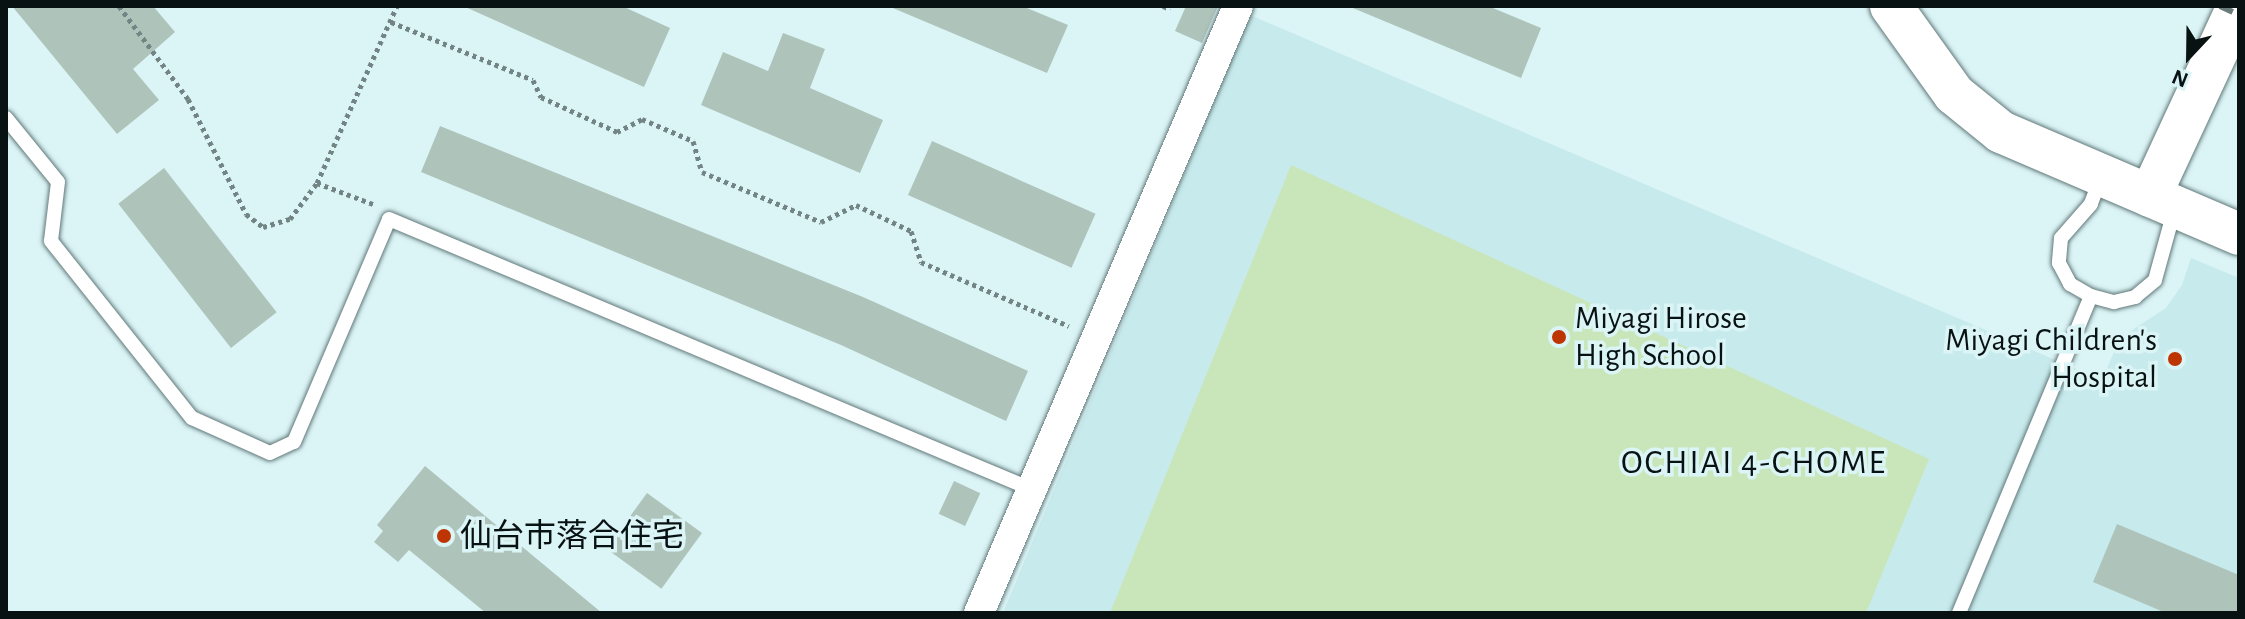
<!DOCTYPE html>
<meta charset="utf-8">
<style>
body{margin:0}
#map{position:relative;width:2245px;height:619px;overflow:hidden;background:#dbf4f6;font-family:"Alegreya Sans","Noto Sans JP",sans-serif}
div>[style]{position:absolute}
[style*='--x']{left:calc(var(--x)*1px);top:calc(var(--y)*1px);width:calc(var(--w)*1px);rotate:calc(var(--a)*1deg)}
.built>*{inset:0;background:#c7eaec}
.green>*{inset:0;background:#c9e6ba}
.building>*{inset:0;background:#aec4bb;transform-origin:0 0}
.path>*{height:5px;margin-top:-2.5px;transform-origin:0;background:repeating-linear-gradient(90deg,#738485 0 4px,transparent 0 8px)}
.roads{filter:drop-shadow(0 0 2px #617879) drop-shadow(0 0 2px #617879)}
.lane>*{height:14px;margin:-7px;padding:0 7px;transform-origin:7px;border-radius:7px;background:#fff}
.street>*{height:30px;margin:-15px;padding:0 15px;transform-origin:15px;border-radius:15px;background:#fff}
.secondary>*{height:42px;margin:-21px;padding:0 21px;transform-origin:21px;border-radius:21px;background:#fff}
.rail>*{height:6px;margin-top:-3px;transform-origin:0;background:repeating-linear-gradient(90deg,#6a7b7c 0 14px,transparent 0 28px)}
.dots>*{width:22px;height:22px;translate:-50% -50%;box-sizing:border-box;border:4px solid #dbf4f6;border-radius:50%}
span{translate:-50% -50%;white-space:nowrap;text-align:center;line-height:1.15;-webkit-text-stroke:7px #dbf4f6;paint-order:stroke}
.poi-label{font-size:32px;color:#091213}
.left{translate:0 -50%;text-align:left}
.right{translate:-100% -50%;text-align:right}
.neighbourhood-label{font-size:34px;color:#091213;letter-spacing:2px}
.frame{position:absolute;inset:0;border:8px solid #091213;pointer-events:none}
.north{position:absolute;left:2149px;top:16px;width:80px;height:80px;-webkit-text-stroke:6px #dbf4f6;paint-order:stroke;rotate:202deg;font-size:22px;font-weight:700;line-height:32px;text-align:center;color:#091213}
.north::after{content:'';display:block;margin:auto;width:28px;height:36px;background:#091213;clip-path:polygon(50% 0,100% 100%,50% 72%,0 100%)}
</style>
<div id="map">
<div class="built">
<div style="clip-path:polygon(1250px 15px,2102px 380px,2120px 338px,2166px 308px,2182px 285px,2191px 258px,2239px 278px,2239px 613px,1003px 613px)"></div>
</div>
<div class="green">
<div style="clip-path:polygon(1291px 165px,1929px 459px,1866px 613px,1110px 613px)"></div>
</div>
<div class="building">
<div style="clip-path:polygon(12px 6px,153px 6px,175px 32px,133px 69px,159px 100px,117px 134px)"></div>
<div style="clip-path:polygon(463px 6px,622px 6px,670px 28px,644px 87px)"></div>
<div style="clip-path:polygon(888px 6px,1022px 6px,1068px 25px,1047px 73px)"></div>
<div style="clip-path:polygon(1186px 6px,1218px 6px,1202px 43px,1175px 31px)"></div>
<div style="clip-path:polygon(1348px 6px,1488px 6px,1541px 28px,1521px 78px)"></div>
<div style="clip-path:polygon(783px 33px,825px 49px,810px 88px,883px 120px,860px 173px,701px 105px,723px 52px,768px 71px)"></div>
<div style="clip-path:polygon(440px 126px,863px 297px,1028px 371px,1006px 421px,841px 345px,421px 172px)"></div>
<div style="left:932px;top:141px;width:179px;height:59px;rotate:24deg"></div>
<div style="left:164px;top:168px;width:183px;height:58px;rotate:52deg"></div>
<div style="clip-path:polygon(425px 466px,602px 613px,486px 613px,409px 550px,398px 562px,374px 542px,383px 531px,377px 525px)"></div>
<div style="left:954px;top:481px;width:29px;height:36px;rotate:25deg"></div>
<div style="left:647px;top:493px;width:68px;height:69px;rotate:36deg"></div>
<div style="clip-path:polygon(2117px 524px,2239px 575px,2239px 613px,2166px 613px,2093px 582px)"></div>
</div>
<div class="path">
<div style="--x:119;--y:6;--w:116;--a:53.4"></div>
<div style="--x:188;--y:99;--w:129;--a:63.2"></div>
<div style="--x:246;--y:214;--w:21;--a:37"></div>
<div style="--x:263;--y:227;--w:28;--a:-17"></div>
<div style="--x:290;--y:219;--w:45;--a:-53.1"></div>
<div style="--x:1163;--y:6;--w:8;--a:23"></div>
<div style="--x:391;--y:22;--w:153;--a:22.2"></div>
<div style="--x:533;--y:80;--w:19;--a:65"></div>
<div style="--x:541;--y:97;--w:84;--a:24.7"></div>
<div style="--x:617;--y:132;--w:28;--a:-27"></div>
<div style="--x:642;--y:119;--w:56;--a:23.3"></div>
<div style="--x:693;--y:141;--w:32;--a:74"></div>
<div style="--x:702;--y:172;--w:129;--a:22.8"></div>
<div style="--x:821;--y:222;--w:39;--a:-26"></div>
<div style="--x:856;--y:205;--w:61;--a:25.3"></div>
<div style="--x:911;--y:231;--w:33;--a:72"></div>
<div style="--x:921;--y:262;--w:161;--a:23.4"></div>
<div style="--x:373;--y:204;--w:60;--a:-159.4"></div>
<div style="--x:317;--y:183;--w:194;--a:-65.7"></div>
</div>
<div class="roads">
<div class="lane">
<div style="--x:6;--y:118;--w:82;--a:50.9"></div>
<div style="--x:58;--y:182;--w:59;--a:96.8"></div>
<div style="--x:51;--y:241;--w:226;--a:51.5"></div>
<div style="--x:192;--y:418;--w:85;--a:24.2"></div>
<div style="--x:270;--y:453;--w:26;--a:-25"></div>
<div style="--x:294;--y:442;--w:242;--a:-66.9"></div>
<div style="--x:389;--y:219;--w:696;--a:22.81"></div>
<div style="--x:2100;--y:180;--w:26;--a:111"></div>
<div style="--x:2091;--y:204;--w:45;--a:131.4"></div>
<div style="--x:2061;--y:238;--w:25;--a:95"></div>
<div style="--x:2059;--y:263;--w:24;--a:62"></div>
<div style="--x:2070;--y:284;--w:24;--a:30"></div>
<div style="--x:2091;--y:296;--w:24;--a:15"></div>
<div style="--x:2114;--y:302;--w:22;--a:-13"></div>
<div style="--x:2135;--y:297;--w:26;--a:-40"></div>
<div style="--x:2155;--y:280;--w:72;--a:-74.6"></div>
<div style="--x:1959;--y:613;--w:343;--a:-67.4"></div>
</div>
<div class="street">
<div style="--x:979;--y:613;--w:660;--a:-66.89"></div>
</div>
<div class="secondary">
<div style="--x:1891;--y:6;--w:108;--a:54.4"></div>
<div style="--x:1954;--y:94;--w:60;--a:39"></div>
<div style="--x:2001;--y:132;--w:259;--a:23.2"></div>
<div style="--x:2150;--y:196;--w:209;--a:-65.1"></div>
</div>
</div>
<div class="rail">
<div style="--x:2220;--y:6;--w:21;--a:25"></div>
</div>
<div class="dots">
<div style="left:1559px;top:337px;background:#bd3500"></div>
<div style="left:2175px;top:359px;background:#bd3500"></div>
<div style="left:444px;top:536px;background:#bd3500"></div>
</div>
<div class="poi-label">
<span class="left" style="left:1575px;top:337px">Miyagi Hirose<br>High School</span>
<span class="right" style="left:2157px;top:359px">Miyagi Children's<br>Hospital</span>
<span class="left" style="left:460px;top:536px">仙台市落合住宅</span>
</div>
<div class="neighbourhood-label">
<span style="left:1754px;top:464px">OCHIAI 4-CHOME</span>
</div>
<div class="frame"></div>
<div class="north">N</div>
</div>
